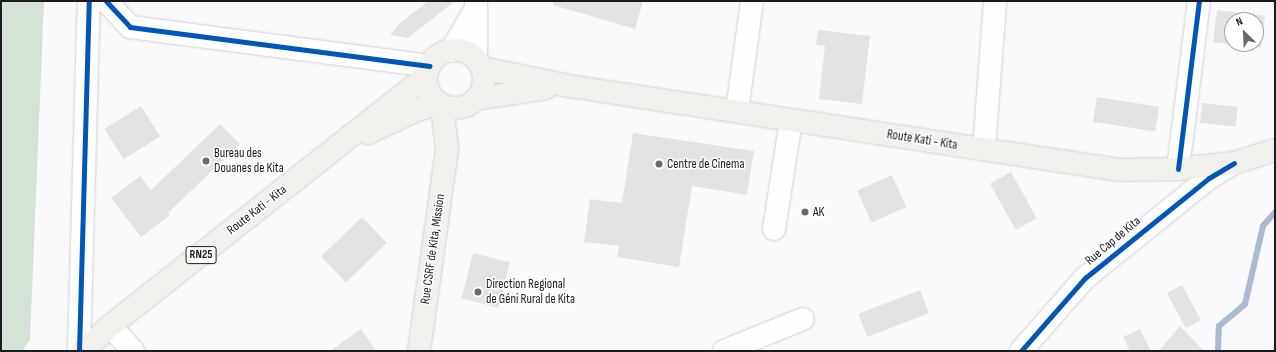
<!DOCTYPE html>
<meta charset="utf-8">
<style>
body{margin:0}
#map{position:relative;width:1276px;height:352px;overflow:hidden;background:#fafafc;font-family:"Sofia Sans Condensed",sans-serif}
div>[style]{position:absolute}
[style*='--x']{left:calc(var(--x)*1px);top:calc(var(--y)*1px);width:calc(var(--w)*1px);rotate:calc(var(--a)*1deg)}
.green>*{inset:0;background:#d5e3d6}
.stream>*{height:6px;margin:-3px;padding:0 3px;transform-origin:3px;border-radius:3px;background:#acbace}
.building>*{inset:0;background:#e5e2e5;transform-origin:0 0}
.roads{filter:drop-shadow(0 0 1px #d1d0d4) drop-shadow(0 0 1px #d1d0d4)}
.minor>*{height:22px;margin:-11px;padding:0 11px;transform-origin:11px;border-radius:11px;background:#fefeff}
.major>*{height:22px;margin:-11px;padding:0 11px;transform-origin:11px;border-radius:11px;background:#f2f0ec}
.major>.ring{margin:-11px;padding:0;box-sizing:content-box;background:none;border:22px solid #f2f0ec;border-radius:50%}
.cycleway>*{height:5px;margin:-2.5px;padding:0 2.5px;transform-origin:2.5px;border-radius:2.5px;background:#0057b8}
.dots>*{width:11px;height:11px;translate:-50% -50%;box-sizing:border-box;border:2px solid #fff;border-radius:50%}
span{translate:-50% -50%;white-space:nowrap;text-align:center;line-height:1.15;-webkit-text-stroke:3px #fff;paint-order:stroke}
.shield-label span{padding:1px 3px;background:#fff;border:1px solid;border-radius:3px;-webkit-text-stroke-width:0}
.shield-label{font-size:12px;color:#1b1a21;font-weight:700}
.street-label{font-size:13px;color:#1b1a21}
.poi-label{font-size:13px;color:#1b1a21}
.left{translate:0 -50%;text-align:left}
.frame{position:absolute;inset:0;border:2px solid #1b1a21;pointer-events:none}
.north{position:absolute;left:1224px;top:12px;width:40px;height:40px;box-sizing:border-box;background:#fff;border:1px solid #a4a3a6;border-radius:50%;rotate:336deg;font-size:11px;font-weight:700;line-height:16px;text-align:center;color:#1b1a21}
.north::after{content:'';display:block;margin:auto;width:14px;height:18px;background:#69686e;clip-path:polygon(50% 0,100% 100%,50% 72%,0 100%)}
</style>
<div id="map">
<div class="green">
<div style="clip-path:polygon(1px 1px,44px 1px,30px 340px,22px 351px,1px 351px)"></div>
</div>
<div class="stream">
<div style="--x:1218;--y:351;--w:25;--a:-88"></div>
<div style="--x:1219;--y:326;--w:34;--a:-40"></div>
<div style="--x:1245;--y:304;--w:80;--a:-77"></div>
<div style="--x:1263;--y:226;--w:18;--a:-49"></div>
</div>
<div class="building">
<div style="clip-path:polygon(428px 1px,455px 1px,408px 38px,390px 35px,399px 24px)"></div>
<div style="clip-path:polygon(553px 1px,643px 1px,635px 29px,553px 5px)"></div>
<div style="clip-path:polygon(evenodd,1217px 10px,1265px 16px,1261px 48px,1213px 42px,1217px 10px,1232px 20px,1256px 20px,1256px 44px,1232px 44px,1232px 20px)"></div>
<div style="clip-path:polygon(818px 30px,870px 36px,862px 104px,819px 99px,825px 46px,816px 45px)"></div>
<div style="left:1097px;top:97px;width:63px;height:25px;rotate:9deg"></div>
<div style="left:1202px;top:103px;width:36px;height:20px;rotate:6deg"></div>
<div style="left:141px;top:106px;width:36px;height:43px;rotate:58deg"></div>
<div style="clip-path:polygon(220px 124px,240px 144px,168px 213px,170px 215px,141px 237px,111px 198px,140px 176px,151px 190px)"></div>
<div style="clip-path:polygon(633px 133px,754px 151px,747px 195px,692px 186px,679px 267px,617px 257px,619px 246px,584px 242px,590px 199px,622px 203px)"></div>
<div style="left:1011px;top:172px;width:53px;height:24px;rotate:61deg"></div>
<div style="left:892px;top:175px;width:35px;height:38px;rotate:66deg"></div>
<div style="left:362px;top:217px;width:36px;height:57px;rotate:46deg"></div>
<div style="left:473px;top:253px;width:38px;height:47px;rotate:14deg"></div>
<div style="left:1182px;top:285px;width:40px;height:17px;rotate:62deg"></div>
<div style="left:920px;top:290px;width:25px;height:66px;rotate:69deg"></div>
<div style="clip-path:polygon(1180px 326px,1204px 351px,1159px 351px)"></div>
<div style="clip-path:polygon(361px 329px,376px 351px,330px 351px)"></div>
<div style="clip-path:polygon(1140px 329px,1151px 351px,1130px 351px,1123px 337px)"></div>
</div>
<div class="roads">
<div class="minor">
<div style="--x:106;--y:1;--w:35;--a:47"></div>
<div style="--x:130;--y:27;--w:302;--a:7.4"></div>
<div style="--x:476;--y:1;--w:58;--a:90"></div>
<div style="--x:451;--y:51;--w:45;--a:-59.5"></div>
<div style="--x:737;--y:111;--w:111;--a:-82.2"></div>
<div style="--x:984;--y:149;--w:148;--a:-85.7"></div>
<div style="--x:1178;--y:169;--w:169;--a:-82.9"></div>
<div style="--x:774;--y:229;--w:110;--a:-81.1"></div>
<div style="--x:110;--y:326;--w:34;--a:47"></div>
<div style="--x:79;--y:351;--w:350;--a:-88.4"></div>
<div style="--x:724;--y:351;--w:85;--a:-22.1"></div>
<div style="--x:1021;--y:351;--w:97;--a:-48.8"></div>
<div style="--x:1085;--y:278;--w:159;--a:-38.9"></div>
<div style="--x:1209;--y:178;--w:29;--a:-31"></div>
</div>
<div class="major">
<div class="ring" style="left:426px;top:50px;width:36px;height:36px"></div>
<div style="--x:482;--y:68;--w:89;--a:11.7"></div>
<div style="--x:569;--y:86;--w:556;--a:8.68"></div>
<div style="--x:1119;--y:170;--w:59;--a:-1"></div>
<div style="--x:1178;--y:169;--w:56;--a:-6.1"></div>
<div style="--x:1234;--y:163;--w:43;--a:-17.6"></div>
<div style="--x:476;--y:99;--w:71;--a:-8.9"></div>
<div style="--x:368;--y:133;--w:54;--a:-25.1"></div>
<div style="--x:417;--y:110;--w:23;--a:-18"></div>
<div style="--x:83;--y:351;--w:37;--a:-43"></div>
<div style="--x:110;--y:326;--w:402;--a:-38.3"></div>
<div style="--x:419;--y:351;--w:205;--a:-82.1"></div>
<div style="--x:447;--y:148;--w:42;--a:-96.8"></div>
</div>
</div>
<div class="cycleway">
<div style="--x:106;--y:1;--w:35;--a:47"></div>
<div style="--x:130;--y:27;--w:302;--a:7.4"></div>
<div style="--x:1178;--y:169;--w:169;--a:-82.9"></div>
<div style="--x:79;--y:351;--w:350;--a:-88.4"></div>
<div style="--x:1021;--y:351;--w:97;--a:-48.8"></div>
<div style="--x:1085;--y:278;--w:159;--a:-38.9"></div>
<div style="--x:1209;--y:178;--w:29;--a:-31"></div>
</div>
<div class="dots">
<div style="left:206px;top:161px;background:#69686e"></div>
<div style="left:659px;top:164px;background:#69686e"></div>
<div style="left:805px;top:212px;background:#69686e"></div>
<div style="left:478px;top:292px;background:#69686e"></div>
</div>
<div class="shield-label">
<span style="left:201px;top:255px">RN25</span>
</div>
<div class="street-label">
<span style="left:922px;top:140px;rotate:9deg">Route Kati - Kita</span>
<span style="left:257px;top:210px;rotate:-38deg">Route Kati - Kita</span>
<span style="left:1113px;top:241px;rotate:-40deg">Rue Cap de Kita</span>
<span style="left:433px;top:249px;rotate:-82deg">Rue CSRF de Kita, Mission</span>
</div>
<div class="poi-label">
<span class="left" style="left:214px;top:161px">Bureau des<br>Douanes de Kita</span>
<span class="left" style="left:667px;top:164px">Centre de Cinema</span>
<span class="left" style="left:813px;top:212px">AK</span>
<span class="left" style="left:486px;top:292px">Direction Regional<br>de Géni Rural de Kita</span>
</div>
<div class="frame"></div>
<div class="north">N</div>
</div>
